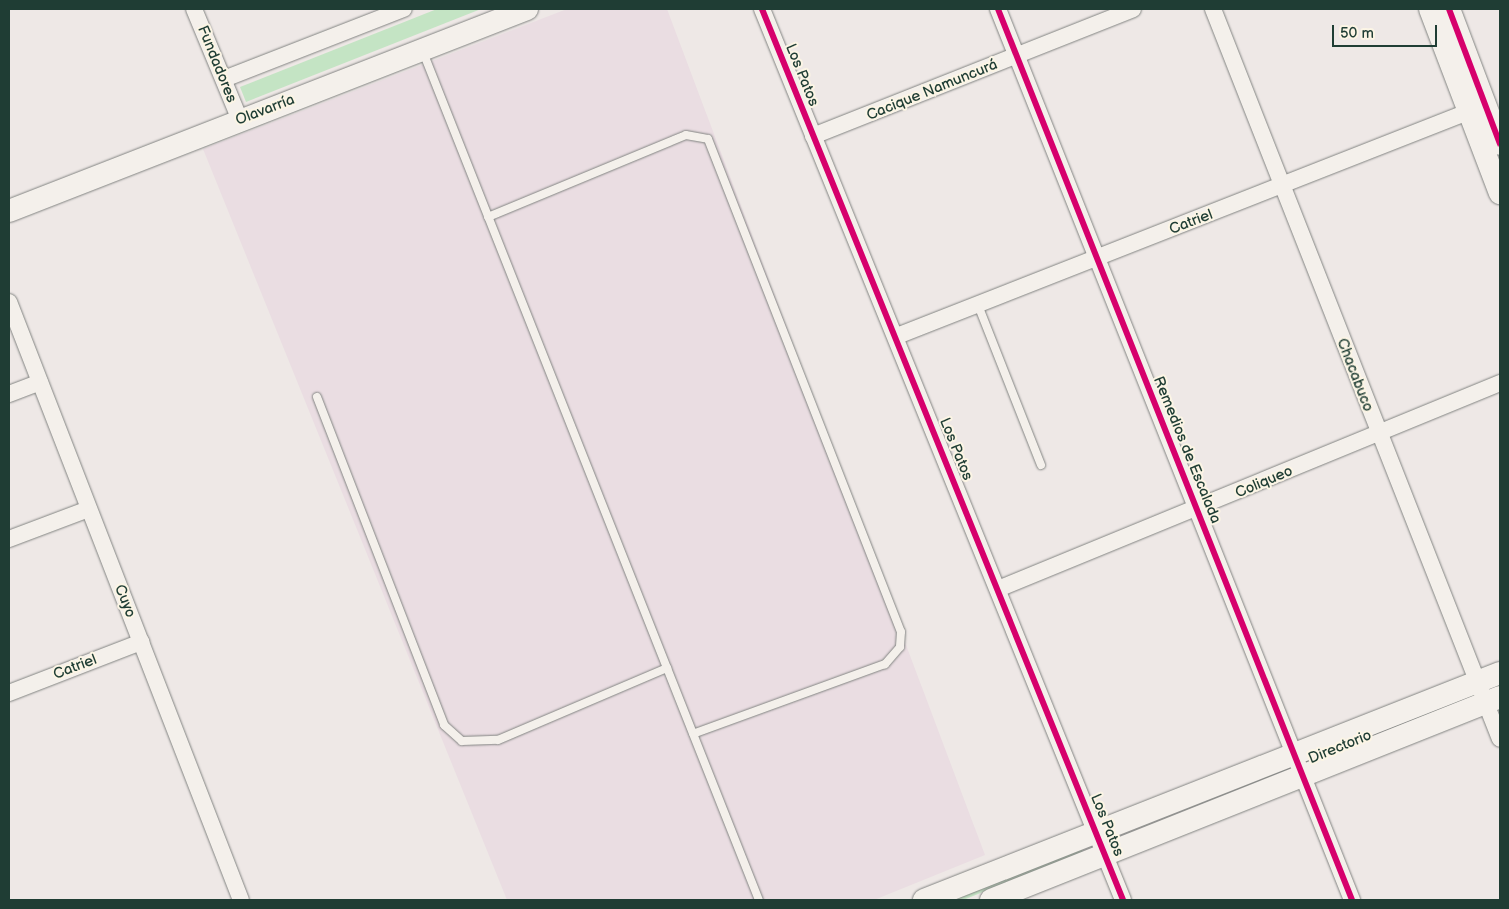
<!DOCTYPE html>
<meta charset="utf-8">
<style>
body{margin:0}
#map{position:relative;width:1509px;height:909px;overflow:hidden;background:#eee8e6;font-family:"Balsamiq Sans",sans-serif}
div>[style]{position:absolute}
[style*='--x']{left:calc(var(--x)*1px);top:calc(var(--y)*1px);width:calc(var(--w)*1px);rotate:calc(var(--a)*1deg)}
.built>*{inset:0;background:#eadde2}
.green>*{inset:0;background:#c4e4c4;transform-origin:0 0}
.roads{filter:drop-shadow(0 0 1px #828482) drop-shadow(0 0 1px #828482)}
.lane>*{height:8px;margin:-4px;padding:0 4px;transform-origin:4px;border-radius:4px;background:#f4f0eb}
.street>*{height:16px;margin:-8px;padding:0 8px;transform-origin:8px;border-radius:8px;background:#f4f0eb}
.secondary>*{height:22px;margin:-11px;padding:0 11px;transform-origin:11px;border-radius:11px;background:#f4f0eb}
.cycleway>*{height:6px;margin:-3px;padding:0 3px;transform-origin:3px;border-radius:3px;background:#d6006c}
span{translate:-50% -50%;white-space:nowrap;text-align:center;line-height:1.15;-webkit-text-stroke:4px #fcf5e5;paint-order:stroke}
.street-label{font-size:15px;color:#1f3d34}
.frame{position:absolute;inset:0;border:10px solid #1f3d34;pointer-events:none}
.scale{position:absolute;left:1332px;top:25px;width:105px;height:22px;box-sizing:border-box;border:2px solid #1f3d34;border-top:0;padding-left:6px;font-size:15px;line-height:18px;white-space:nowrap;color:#1f3d34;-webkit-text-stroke:4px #fcf5e5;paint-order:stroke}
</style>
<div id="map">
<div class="built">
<div style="clip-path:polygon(567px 9px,667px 9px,985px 855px,874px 900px,507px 900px,203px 149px)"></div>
</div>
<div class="green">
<div style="clip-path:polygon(437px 9px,481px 9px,246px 102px,240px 87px)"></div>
<div style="left:1081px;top:847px;width:5px;height:145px;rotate:68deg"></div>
</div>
<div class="roads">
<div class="lane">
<div style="--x:423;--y:52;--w:912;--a:68.39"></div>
<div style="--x:488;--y:217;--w:214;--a:-22.5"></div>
<div style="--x:686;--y:135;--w:22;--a:10"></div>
<div style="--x:708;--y:139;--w:529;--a:68.62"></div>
<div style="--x:901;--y:632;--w:15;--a:94"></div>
<div style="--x:900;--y:647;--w:23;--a:131"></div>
<div style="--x:885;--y:664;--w:204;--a:160"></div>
<div style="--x:978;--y:305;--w:172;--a:68.5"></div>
<div style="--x:317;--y:397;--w:352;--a:68.8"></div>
<div style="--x:444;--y:725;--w:24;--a:42"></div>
<div style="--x:462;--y:741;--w:36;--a:-2"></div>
<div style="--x:498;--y:740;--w:184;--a:-23.1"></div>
</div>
<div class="street">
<div style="--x:194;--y:9;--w:120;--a:67.5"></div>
<div style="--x:762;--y:9;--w:961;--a:67.94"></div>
<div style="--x:998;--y:9;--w:959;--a:68.33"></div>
<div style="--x:1213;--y:9;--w:784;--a:68.54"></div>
<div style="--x:224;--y:79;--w:193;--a:-21.3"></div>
<div style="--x:813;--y:136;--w:344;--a:-21.6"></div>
<div style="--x:9;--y:302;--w:641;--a:68.8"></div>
<div style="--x:897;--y:336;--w:624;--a:-21.43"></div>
<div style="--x:9;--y:394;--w:33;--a:-21"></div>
<div style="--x:9;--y:539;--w:85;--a:-20.6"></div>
<div style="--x:998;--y:589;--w:543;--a:-22.31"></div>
<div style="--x:9;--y:693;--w:142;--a:-21.1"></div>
</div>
<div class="secondary">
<div style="--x:1430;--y:9;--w:197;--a:69.2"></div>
<div style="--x:1449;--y:9;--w:144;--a:69.3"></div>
<div style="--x:9;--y:211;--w:556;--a:-21.3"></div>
<div style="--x:924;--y:900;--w:619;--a:-21.51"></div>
<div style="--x:991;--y:900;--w:548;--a:-21.74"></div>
</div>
</div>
<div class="cycleway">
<div style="--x:762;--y:9;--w:961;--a:67.94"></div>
<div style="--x:998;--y:9;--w:959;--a:68.33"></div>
<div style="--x:1449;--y:9;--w:144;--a:69.3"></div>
</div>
<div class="street-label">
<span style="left:217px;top:64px;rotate:68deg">Fundadores</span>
<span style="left:802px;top:75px;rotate:68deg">Los Patos</span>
<span style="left:932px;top:90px;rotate:-22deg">Cacique Namuncurá</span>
<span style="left:265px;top:110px;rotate:-21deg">Olavarría</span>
<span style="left:1191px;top:222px;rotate:-21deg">Catriel</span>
<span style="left:1355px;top:375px;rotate:69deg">Chacabuco</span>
<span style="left:956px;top:449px;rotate:68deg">Los Patos</span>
<span style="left:1187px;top:450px;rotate:68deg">Remedios de Escalada</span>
<span style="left:1264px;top:482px;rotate:-23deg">Coliqueo</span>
<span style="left:125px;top:601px;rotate:69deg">Cuyo</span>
<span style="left:75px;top:667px;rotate:-21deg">Catriel</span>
<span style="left:1340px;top:747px;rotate:-22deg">Directorio</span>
<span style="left:1107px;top:825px;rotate:68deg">Los Patos</span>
</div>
<div class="frame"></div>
<div class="scale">50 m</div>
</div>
